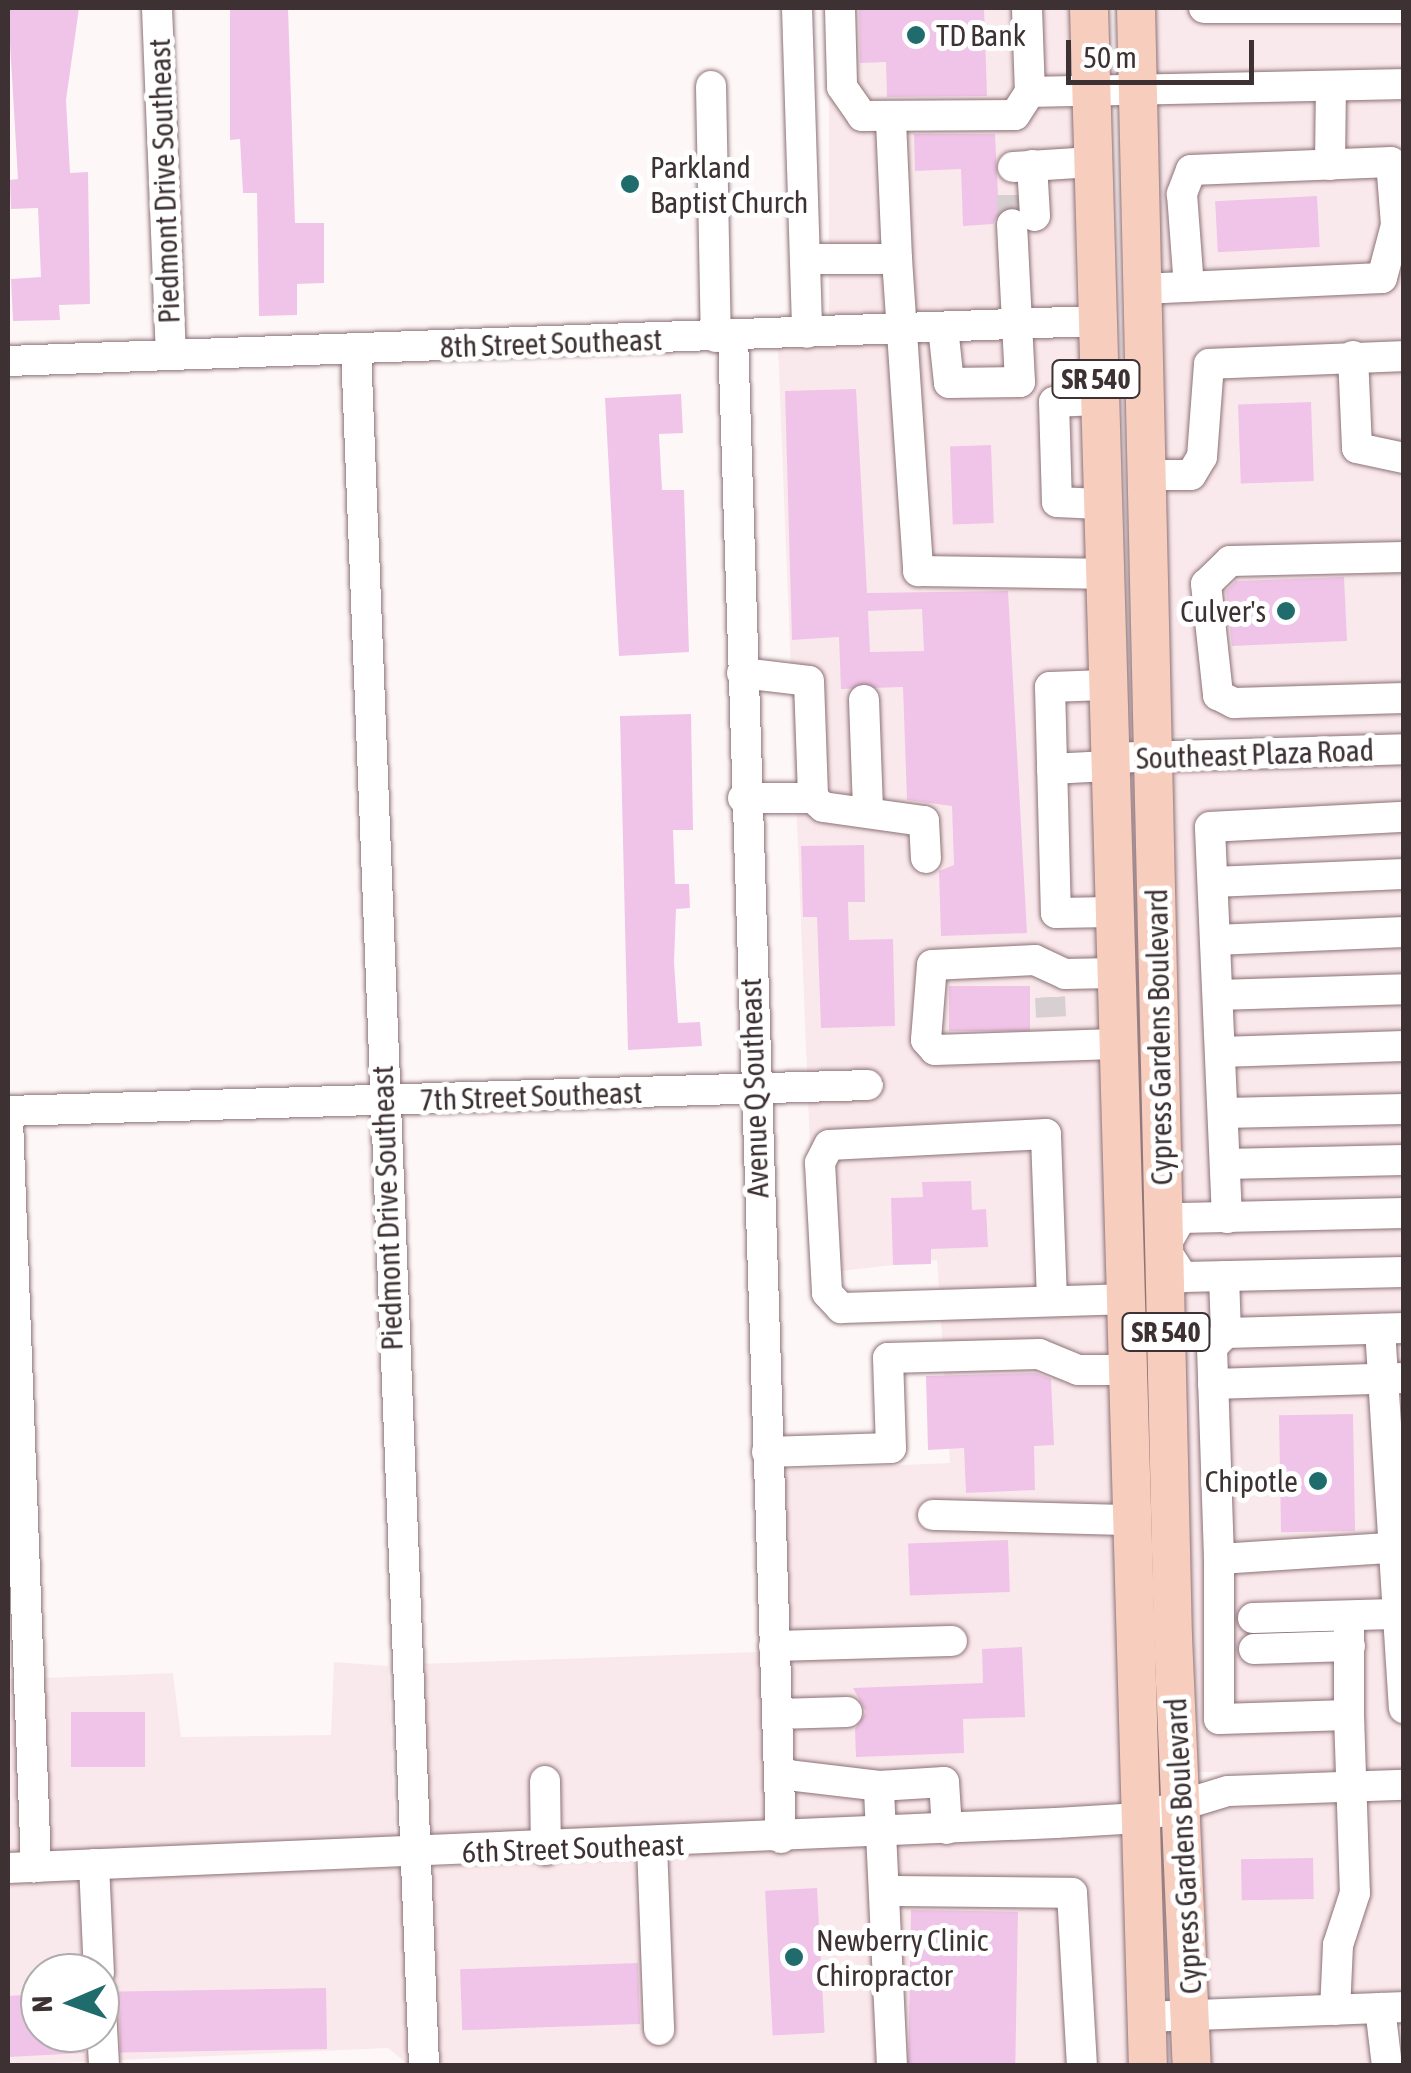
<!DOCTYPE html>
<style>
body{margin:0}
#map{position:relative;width:1411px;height:2073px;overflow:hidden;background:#fef7f8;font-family:"Asap Condensed",sans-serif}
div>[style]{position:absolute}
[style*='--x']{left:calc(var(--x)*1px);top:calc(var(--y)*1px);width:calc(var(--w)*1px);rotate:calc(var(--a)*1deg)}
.built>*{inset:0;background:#fae9ec;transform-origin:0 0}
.building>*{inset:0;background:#f0c4e8;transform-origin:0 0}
.minor-tunnel>*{height:30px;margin-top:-15px;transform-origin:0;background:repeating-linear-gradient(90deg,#d7cfd1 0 30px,transparent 0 45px)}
.roads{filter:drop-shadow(0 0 2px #8c7176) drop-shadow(0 0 2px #8c7176)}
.minor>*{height:30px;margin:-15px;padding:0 15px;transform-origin:15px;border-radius:15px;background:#fff}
.major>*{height:38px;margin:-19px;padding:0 19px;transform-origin:19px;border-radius:19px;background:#f7cdbd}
.dots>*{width:28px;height:28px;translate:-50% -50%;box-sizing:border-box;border:5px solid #fff;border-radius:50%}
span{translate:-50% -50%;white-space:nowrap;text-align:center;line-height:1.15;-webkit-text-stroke:10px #fff;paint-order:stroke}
.shield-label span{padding:2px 8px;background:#fff;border:2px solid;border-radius:8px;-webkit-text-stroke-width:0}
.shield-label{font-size:28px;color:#3d3133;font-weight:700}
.poi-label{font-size:30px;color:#3d3133}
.left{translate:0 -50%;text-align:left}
.right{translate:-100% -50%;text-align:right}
.street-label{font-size:30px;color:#3d3133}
.frame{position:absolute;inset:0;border:10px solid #3d3133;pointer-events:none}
.north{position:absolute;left:20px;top:1953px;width:100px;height:100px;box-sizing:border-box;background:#fff;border:2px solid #b1adad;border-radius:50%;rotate:268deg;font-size:28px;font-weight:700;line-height:40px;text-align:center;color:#3d3133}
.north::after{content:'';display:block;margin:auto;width:35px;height:45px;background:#206c6c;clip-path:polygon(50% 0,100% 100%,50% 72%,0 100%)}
.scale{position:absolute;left:1066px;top:40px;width:188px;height:45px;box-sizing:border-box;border:5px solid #3d3133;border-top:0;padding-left:12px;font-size:30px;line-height:35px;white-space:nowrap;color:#3d3133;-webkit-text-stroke:8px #fff;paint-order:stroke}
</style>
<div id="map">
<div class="built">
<div style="left:829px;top:8px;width:246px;height:311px"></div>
<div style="left:1151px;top:8px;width:252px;height:71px"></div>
<div style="left:1403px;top:96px;width:640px;height:248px;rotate:90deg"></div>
<div style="clip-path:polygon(1079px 334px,1124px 1806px,795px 1825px,783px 1470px,950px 1463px,937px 1260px,815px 1274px,778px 347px)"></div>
<div style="left:1403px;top:762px;width:1010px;height:236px;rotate:90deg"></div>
<div style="left:760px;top:1652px;width:175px;height:343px;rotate:88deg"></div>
<div style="clip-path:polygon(334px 1662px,388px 1666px,395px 1842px,50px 1853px,44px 1678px,173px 1673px,181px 1737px,331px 1735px)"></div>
<div style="clip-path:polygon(8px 1679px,15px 1679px,21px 1854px,8px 1855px)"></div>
<div style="left:1403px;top:1798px;width:196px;height:209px;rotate:90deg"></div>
<div style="clip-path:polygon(1125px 1832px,1133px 2065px,438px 2065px,431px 1867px)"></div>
<div style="clip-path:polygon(evenodd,402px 1868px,409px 2065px,388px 2048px,8px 2065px,8px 1880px,402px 1868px,40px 1973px,100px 1973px,100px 2033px,40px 2033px,40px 1973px)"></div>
<div style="clip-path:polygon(1393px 2020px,1395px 2065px,1207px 2065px,1206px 2028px)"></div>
</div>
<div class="building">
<div style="clip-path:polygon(79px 8px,66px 100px,70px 173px,88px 172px,90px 304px,59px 305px,60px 320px,13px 321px,11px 279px,41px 277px,38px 208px,11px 209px,10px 180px,18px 179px,8px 9px)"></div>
<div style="clip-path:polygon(230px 8px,288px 8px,295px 223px,324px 223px,324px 283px,297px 284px,297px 315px,259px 316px,257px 193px,243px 193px,240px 139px,230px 140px)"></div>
<div style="clip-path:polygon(859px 8px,984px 8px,987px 96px,887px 97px,886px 62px,860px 63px)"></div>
<div style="clip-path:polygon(914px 134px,995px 134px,998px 195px,1015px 195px,1016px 206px,1001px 209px,993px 224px,963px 226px,961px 169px,915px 171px)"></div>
<div style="left:1317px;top:196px;width:51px;height:102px;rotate:87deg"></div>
<div style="clip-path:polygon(evenodd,856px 389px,867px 593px,1008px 591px,1027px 933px,941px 936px,939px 871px,954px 865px,952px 806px,907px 800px,903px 687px,841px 689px,839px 637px,792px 640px,785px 391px,856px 389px,922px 609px,924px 651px,870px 652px,868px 611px,922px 609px)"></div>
<div style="clip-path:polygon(681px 394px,683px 433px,659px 434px,662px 490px,684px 490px,689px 652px,619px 656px,605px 398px)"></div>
<div style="left:1311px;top:402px;width:79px;height:73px;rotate:88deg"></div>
<div style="left:991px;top:445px;width:78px;height:41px;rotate:88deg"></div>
<div style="clip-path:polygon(1344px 577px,1347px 641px,1232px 646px,1226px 591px,1236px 581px)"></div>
<div style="clip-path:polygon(691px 714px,693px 830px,673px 830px,675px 884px,689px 884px,690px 908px,676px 909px,674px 962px,678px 1023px,700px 1022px,702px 1046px,628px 1050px,620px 716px)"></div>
<div style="clip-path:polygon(864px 845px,865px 902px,848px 902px,849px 940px,893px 939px,895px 1026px,821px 1028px,817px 917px,803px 917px,801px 846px)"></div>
<div style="left:949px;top:986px;width:81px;height:45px"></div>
<div style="clip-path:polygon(971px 1181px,972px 1210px,986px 1209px,988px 1247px,931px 1249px,931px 1264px,893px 1265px,891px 1198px,923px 1197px,922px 1182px)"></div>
<div style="clip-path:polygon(1036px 1373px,1051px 1379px,1054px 1445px,1034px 1446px,1035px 1490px,966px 1493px,964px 1448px,928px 1450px,926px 1376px)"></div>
<div style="left:1353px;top:1414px;width:117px;height:74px;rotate:89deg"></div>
<div style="left:1008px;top:1540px;width:52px;height:100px;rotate:88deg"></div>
<div style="clip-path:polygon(1022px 1647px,1025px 1717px,963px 1719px,964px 1753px,856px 1757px,855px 1729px,866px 1712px,853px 1688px,983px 1683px,982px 1649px)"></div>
<div style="left:145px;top:1712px;width:55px;height:74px;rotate:90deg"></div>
<div style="left:1313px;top:1858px;width:41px;height:72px;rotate:89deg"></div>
<div style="left:817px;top:1888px;width:145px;height:52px;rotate:87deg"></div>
<div style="left:911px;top:1910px;width:107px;height:156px;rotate:1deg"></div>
<div style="left:638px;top:1963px;width:61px;height:178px;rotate:88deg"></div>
<div style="left:326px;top:1988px;width:61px;height:207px;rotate:89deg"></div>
<div style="clip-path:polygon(40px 1994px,40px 2033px,83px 2033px,85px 2053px,8px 2057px,8px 1996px)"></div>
</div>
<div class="minor-tunnel">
<div style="--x:1012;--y:224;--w:29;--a:-90"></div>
<div style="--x:1050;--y:997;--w:20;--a:87"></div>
</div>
<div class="roads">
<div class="minor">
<div style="--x:157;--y:8;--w:347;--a:87.7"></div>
<div style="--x:797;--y:8;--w:325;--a:88.2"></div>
<div style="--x:840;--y:8;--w:79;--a:88.5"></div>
<div style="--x:842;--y:87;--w:35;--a:55"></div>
<div style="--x:862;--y:116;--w:153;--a:-0.4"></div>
<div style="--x:1015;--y:115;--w:27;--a:-57"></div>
<div style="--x:1027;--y:8;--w:84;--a:88"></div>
<div style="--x:1030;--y:92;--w:374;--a:-1.2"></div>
<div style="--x:1204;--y:8;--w:200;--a:0"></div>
<div style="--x:711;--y:86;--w:251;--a:88.9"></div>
<div style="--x:891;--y:121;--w:138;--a:87.5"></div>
<div style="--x:1032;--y:165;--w:51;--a:86.6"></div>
<div style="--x:1330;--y:165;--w:79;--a:-89.3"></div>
<div style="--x:1013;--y:167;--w:80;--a:-3.6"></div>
<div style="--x:805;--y:259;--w:92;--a:0"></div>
<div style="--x:897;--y:259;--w:313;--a:86.1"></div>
<div style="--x:918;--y:571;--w:183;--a:0.9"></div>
<div style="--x:1143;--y:289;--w:20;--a:-3"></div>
<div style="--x:1163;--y:288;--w:219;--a:-2.6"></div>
<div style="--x:1382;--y:278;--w:55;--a:-75.2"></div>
<div style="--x:1396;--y:225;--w:63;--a:-94.5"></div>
<div style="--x:1391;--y:162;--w:200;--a:177.7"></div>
<div style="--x:1191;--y:170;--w:26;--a:111"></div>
<div style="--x:1182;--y:194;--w:93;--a:85.7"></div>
<div style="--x:943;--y:327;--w:56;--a:83.9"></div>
<div style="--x:949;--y:383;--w:71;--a:-0.8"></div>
<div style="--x:1020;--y:382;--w:158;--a:-92.9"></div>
<div style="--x:733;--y:336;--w:1503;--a:88.17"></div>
<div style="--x:356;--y:349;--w:1718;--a:87.73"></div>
<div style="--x:1353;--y:356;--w:92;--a:87.5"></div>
<div style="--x:1357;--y:448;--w:48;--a:12"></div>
<div style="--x:8;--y:361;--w:1087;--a:-2.11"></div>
<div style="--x:1096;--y:400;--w:42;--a:177.3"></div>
<div style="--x:1054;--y:402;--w:100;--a:88.3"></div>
<div style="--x:1057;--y:502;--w:42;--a:2.7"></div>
<div style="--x:1147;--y:475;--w:44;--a:0"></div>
<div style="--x:1191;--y:475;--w:21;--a:-59"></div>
<div style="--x:1202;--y:457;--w:93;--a:-85.7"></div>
<div style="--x:1209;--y:364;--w:195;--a:-2.3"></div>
<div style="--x:1404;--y:557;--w:174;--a:178.7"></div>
<div style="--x:1230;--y:561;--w:33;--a:136"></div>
<div style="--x:1206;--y:584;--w:112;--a:83.8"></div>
<div style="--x:1218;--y:695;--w:18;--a:27"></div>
<div style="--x:1234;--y:703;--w:170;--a:-1.7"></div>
<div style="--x:742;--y:673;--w:67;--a:6.8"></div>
<div style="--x:809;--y:681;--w:117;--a:88"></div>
<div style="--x:1105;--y:685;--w:55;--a:177.9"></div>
<div style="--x:1050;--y:687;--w:226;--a:88.5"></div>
<div style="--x:1056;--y:913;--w:56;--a:-1"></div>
<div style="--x:864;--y:700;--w:111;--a:87.9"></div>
<div style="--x:1107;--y:758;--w:297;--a:-1.7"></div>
<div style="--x:1052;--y:769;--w:55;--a:-3.1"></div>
<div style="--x:743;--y:798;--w:70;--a:0"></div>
<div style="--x:813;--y:798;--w:13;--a:42"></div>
<div style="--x:823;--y:807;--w:102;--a:7.9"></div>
<div style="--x:924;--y:821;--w:37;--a:87"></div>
<div style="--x:1213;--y:882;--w:191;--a:-2.4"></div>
<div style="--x:1215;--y:940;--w:189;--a:-2.4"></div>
<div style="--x:1113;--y:973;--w:48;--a:178.8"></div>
<div style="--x:1065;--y:974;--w:33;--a:-155"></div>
<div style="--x:1035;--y:960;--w:103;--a:177.2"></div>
<div style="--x:932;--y:965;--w:75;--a:94.6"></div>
<div style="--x:926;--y:1040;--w:13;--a:48"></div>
<div style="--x:935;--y:1050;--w:180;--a:-1.9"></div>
<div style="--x:1218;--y:995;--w:186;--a:-1.8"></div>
<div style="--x:1220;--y:1052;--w:184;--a:-1.9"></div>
<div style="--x:8;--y:1111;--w:860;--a:-1.73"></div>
<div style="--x:1223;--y:1113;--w:181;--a:-1.3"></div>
<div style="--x:8;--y:1120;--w:748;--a:87.85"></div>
<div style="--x:1225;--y:1164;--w:179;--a:-1.3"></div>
<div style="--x:1404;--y:1213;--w:223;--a:178.7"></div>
<div style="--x:1181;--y:1218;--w:34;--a:120"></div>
<div style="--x:1164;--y:1248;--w:35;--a:57"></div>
<div style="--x:1183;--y:1277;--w:221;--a:-1.3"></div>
<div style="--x:1227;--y:1218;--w:391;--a:-92.5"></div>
<div style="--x:1210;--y:827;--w:194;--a:-3"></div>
<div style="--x:1224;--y:1276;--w:57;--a:88"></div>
<div style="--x:1226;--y:1333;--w:20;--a:135"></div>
<div style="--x:1212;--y:1347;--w:212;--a:88.1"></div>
<div style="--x:1219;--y:1559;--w:185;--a:-3.7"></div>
<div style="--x:1052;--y:1300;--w:166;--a:-92.1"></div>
<div style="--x:1046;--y:1134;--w:217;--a:177.1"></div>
<div style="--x:829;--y:1145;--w:20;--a:117"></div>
<div style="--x:820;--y:1163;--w:130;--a:86.9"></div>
<div style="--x:827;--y:1293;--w:21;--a:47"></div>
<div style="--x:841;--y:1308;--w:282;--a:-1.8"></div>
<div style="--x:1380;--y:1329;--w:380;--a:86.4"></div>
<div style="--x:1226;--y:1333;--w:178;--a:-1.6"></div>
<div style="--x:1213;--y:1384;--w:191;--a:-1.8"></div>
<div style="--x:767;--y:1452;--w:124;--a:-1.8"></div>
<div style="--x:891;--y:1448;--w:90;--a:-91.9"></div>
<div style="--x:888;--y:1358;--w:151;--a:-1.5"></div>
<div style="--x:1039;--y:1354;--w:42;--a:22.3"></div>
<div style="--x:1078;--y:1370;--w:47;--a:0"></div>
<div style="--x:933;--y:1515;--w:196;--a:1.5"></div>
<div style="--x:1219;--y:1559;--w:160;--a:90"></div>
<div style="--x:1219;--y:1719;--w:130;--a:-1.8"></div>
<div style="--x:1349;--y:1715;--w:178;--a:88.1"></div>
<div style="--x:1355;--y:1893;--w:55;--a:108.1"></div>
<div style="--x:1338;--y:1945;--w:65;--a:92.6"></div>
<div style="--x:1253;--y:1618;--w:141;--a:-1.6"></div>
<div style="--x:774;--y:1646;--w:178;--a:-1.6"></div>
<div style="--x:1254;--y:1649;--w:96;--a:-1.8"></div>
<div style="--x:777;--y:1714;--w:70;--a:-1.6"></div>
<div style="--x:1349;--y:1715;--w:98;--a:-90"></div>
<div style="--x:779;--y:1774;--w:101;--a:6.8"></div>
<div style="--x:545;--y:1781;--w:69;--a:89.2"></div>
<div style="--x:652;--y:1845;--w:185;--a:87.8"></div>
<div style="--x:94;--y:1864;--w:109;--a:87.4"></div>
<div style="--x:8;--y:1868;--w:1049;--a:-2.46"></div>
<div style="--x:1056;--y:1823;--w:83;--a:-3.4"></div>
<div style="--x:1139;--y:1818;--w:93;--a:-16.9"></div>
<div style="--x:1228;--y:1791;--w:176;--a:-2"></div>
<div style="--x:887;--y:1891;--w:185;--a:0.6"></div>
<div style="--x:1072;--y:1893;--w:173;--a:86.7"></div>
<div style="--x:100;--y:1991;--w:75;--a:86.9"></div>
<div style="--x:1380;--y:2008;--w:58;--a:83.1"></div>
<div style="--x:1146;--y:2017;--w:258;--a:-2.2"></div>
<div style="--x:892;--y:2066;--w:280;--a:-92.7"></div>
<div style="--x:879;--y:1786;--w:65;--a:-3.5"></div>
<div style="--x:944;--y:1782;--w:47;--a:86.3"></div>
</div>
<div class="major">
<div style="--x:1089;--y:8;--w:2059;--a:88.36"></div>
<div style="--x:1136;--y:8;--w:1629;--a:88.7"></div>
<div style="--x:1173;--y:1637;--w:429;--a:87.5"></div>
</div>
</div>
<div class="dots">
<div style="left:916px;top:35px;background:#206c6c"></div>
<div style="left:630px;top:184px;background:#206c6c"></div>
<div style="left:1286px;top:611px;background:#206c6c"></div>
<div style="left:1318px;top:1481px;background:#206c6c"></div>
<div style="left:794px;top:1957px;background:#206c6c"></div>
</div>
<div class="shield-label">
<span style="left:1096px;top:379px">SR 540</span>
<span style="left:1166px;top:1332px">SR 540</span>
</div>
<div class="poi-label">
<span class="left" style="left:936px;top:35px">TD Bank</span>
<span class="left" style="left:650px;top:184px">Parkland<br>Baptist Church</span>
<span class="right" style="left:1266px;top:611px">Culver's</span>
<span class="right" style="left:1298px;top:1481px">Chipotle</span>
<span class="left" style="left:816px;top:1957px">Newberry Clinic<br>Chiropractor</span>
</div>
<div class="street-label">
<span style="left:164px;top:181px;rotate:-92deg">Piedmont Drive Southeast</span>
<span style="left:551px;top:343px;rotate:-2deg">8th Street Southeast</span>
<span style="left:1255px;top:754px;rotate:-2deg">Southeast Plaza Road</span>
<span style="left:1159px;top:1037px;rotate:-91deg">Cypress Gardens Boulevard</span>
<span style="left:754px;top:1088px;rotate:-92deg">Avenue Q Southeast</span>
<span style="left:531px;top:1096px;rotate:-2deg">7th Street Southeast</span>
<span style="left:387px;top:1208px;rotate:-92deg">Piedmont Drive Southeast</span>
<span style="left:1183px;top:1846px;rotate:-93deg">Cypress Gardens Boulevard</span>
<span style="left:573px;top:1848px;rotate:-2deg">6th Street Southeast</span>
</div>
<div class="frame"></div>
<div class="north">N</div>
<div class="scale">50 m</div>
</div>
